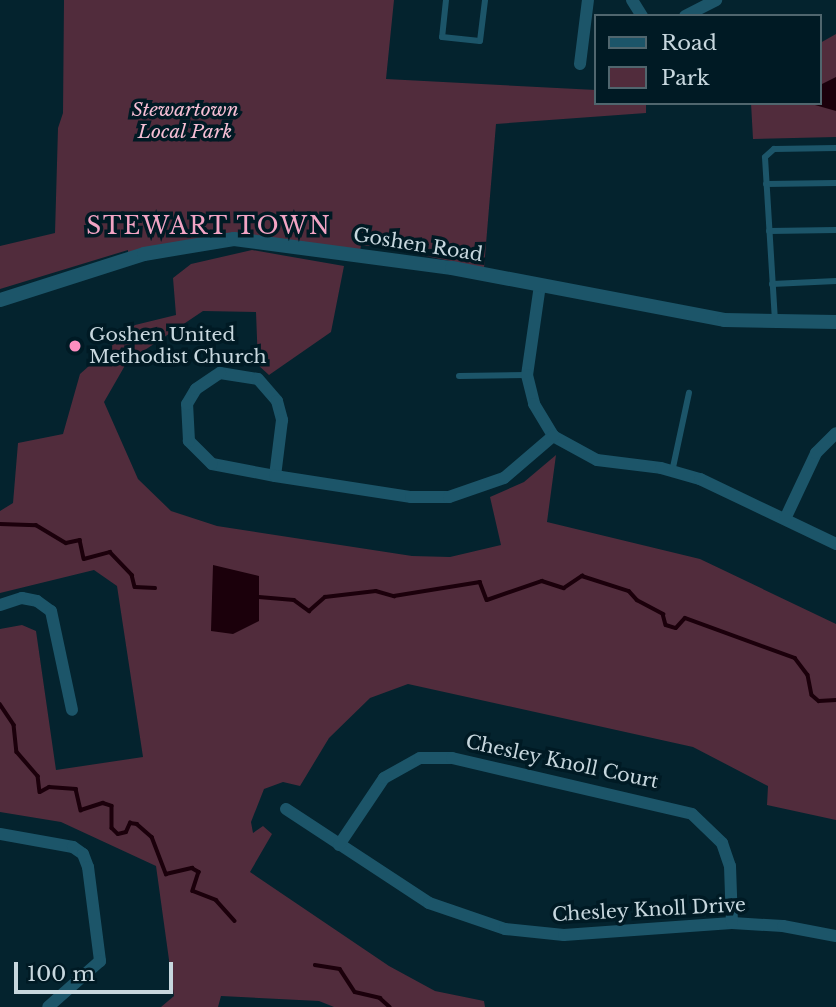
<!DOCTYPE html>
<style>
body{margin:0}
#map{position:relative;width:836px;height:1007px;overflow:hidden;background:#04232e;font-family:"Libre Baskerville",serif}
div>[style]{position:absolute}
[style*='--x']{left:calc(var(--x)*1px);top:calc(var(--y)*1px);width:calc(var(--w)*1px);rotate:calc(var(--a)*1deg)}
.green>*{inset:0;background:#512c3c}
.water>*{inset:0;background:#1b000b}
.stream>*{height:3.5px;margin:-1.75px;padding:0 1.75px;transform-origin:1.75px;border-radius:1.75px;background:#1b000b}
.service>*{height:6px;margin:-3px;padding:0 3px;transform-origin:3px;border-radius:3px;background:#1c5569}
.minor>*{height:12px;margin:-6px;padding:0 6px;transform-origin:6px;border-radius:6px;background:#1c5569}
.tertiary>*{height:14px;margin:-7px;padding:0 7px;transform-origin:7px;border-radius:7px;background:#1c5569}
.dots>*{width:19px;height:19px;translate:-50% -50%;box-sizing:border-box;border:4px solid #001a24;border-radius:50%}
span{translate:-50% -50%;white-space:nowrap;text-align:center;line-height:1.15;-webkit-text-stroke:7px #001a24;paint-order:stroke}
.park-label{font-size:19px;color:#f5bed4;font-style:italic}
.street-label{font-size:19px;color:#c7d7de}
.poi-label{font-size:19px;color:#c7d7de}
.left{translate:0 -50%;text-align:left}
.quarter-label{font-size:23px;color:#f1a4c4;letter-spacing:2px}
.legend{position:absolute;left:594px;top:14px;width:228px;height:91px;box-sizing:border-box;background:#001a24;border:2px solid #50666e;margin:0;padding:9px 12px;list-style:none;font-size:21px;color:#c7d7de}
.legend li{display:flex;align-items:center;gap:14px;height:35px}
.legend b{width:35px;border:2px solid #50666e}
.scale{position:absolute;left:14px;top:962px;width:159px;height:32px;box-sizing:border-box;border:4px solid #c7d7de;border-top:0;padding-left:9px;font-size:21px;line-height:24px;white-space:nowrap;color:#c7d7de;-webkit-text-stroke:5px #001a24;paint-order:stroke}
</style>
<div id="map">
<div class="green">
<div style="clip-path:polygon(64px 0,394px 0,386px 79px,596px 90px,596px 103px,646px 103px,646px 113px,496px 124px,484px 268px,387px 248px,361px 245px,360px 253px,247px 238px,128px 256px,128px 250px,0 289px,0 246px,55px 233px,58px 128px,63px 113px)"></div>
<div style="clip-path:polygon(836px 34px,836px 137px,753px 139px,751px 103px,820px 103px,820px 43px)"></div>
<div style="clip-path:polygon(252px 250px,344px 266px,331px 332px,269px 375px,258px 365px,256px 312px,203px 311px,127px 362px,104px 402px,138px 479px,171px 511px,217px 526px,412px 556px,450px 557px,501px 545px,490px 497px,524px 482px,556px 455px,547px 522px,700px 559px,836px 624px,836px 820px,767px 805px,768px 786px,693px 747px,408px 684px,370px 698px,329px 738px,300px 786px,283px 782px,264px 789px,251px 822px,253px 833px,263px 826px,272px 834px,250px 872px,389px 966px,435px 991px,484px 1001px,485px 1007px,334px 1007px,319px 1001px,221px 996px,218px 1007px,161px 1007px,174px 996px,156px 866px,61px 822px,0 812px,0 629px,22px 625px,36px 631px,56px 770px,143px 757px,117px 586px,94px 570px,0 593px,0 511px,13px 503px,18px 443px,63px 434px,80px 374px,135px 325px,176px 315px,173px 278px,191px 264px)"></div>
</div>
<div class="water">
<div style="clip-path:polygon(836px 77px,836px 111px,808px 103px,820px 103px,820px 85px)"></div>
<div style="clip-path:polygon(213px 565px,259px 576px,259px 621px,233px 634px,211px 631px)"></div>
</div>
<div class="stream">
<div style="--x:0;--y:524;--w:36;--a:2"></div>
<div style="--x:36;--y:525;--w:35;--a:31"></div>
<div style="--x:66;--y:543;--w:14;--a:-12"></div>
<div style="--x:80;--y:540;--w:19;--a:78"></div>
<div style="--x:84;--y:559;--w:27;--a:-15"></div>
<div style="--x:110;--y:552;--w:32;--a:46"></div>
<div style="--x:132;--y:575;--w:12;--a:76"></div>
<div style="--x:135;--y:587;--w:20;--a:3"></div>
<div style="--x:259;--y:597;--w:35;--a:5"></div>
<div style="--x:294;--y:600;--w:19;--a:36"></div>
<div style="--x:309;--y:611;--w:21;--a:-41"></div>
<div style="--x:325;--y:597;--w:51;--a:-6.7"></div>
<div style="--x:376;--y:591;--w:19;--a:16"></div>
<div style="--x:394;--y:596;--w:87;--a:-9.2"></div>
<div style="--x:480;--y:582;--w:19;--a:69"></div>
<div style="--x:487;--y:600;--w:58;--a:-19.1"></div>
<div style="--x:542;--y:581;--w:23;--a:18"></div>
<div style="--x:564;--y:588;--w:22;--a:-34"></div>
<div style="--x:582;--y:576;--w:49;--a:17.7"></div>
<div style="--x:629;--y:591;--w:12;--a:48"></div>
<div style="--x:637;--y:600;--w:30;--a:28"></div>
<div style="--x:663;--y:614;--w:11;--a:75"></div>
<div style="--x:666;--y:625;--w:10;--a:17"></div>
<div style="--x:676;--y:628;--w:13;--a:-48"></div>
<div style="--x:685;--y:618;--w:117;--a:20"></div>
<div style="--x:795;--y:658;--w:21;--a:53"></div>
<div style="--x:808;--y:675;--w:20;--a:79"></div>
<div style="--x:812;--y:695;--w:9;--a:41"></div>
<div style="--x:819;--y:701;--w:17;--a:-3"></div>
<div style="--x:0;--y:704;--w:25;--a:56"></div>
<div style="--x:14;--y:725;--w:27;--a:84"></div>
<div style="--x:17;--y:752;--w:32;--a:49"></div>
<div style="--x:38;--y:776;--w:16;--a:83"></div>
<div style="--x:40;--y:792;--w:10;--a:-29"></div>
<div style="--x:49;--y:787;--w:27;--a:4"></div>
<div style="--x:76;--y:789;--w:22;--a:77"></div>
<div style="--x:81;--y:810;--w:23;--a:-18"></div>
<div style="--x:103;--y:803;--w:9;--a:18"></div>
<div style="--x:112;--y:806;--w:22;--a:90"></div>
<div style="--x:112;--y:828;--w:8;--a:45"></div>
<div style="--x:118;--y:834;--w:8;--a:-14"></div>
<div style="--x:126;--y:832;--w:10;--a:-66"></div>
<div style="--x:130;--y:823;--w:7;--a:8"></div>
<div style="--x:137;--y:824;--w:20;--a:41"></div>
<div style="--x:152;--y:837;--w:40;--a:69"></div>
<div style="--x:166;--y:874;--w:27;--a:-13"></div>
<div style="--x:192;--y:868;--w:8;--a:30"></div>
<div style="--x:199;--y:872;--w:20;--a:108"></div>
<div style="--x:193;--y:891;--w:25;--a:21"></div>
<div style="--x:216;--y:900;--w:28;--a:48"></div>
<div style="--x:315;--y:965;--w:25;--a:9"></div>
<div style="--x:340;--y:969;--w:27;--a:57"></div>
<div style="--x:355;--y:992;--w:26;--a:13"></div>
<div style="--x:380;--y:998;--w:13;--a:42"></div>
</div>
<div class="service">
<div style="--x:446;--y:0;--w:37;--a:96"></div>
<div style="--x:442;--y:37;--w:38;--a:6"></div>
<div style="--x:480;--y:41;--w:41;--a:-83"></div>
<div style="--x:766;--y:184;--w:70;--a:-0.8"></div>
<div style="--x:769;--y:231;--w:67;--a:-0.9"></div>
<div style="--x:772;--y:284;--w:64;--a:-2.7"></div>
<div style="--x:775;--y:321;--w:164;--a:-93.5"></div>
<div style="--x:765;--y:157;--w:12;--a:-42"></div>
<div style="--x:774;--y:149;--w:62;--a:-0.9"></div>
<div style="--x:459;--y:376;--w:68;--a:-0.8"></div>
<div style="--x:672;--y:472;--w:81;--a:-77.9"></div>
</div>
<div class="minor">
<div style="--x:632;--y:0;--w:19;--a:58"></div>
<div style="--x:685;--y:16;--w:35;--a:-27"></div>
<div style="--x:580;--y:64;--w:64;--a:-82.9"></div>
<div style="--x:540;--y:285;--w:91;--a:98.2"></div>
<div style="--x:527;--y:375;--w:30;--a:76"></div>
<div style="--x:534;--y:404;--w:37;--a:59"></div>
<div style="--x:553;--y:436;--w:50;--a:28.6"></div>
<div style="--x:597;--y:460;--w:64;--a:7.1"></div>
<div style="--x:661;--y:468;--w:41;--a:15.8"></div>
<div style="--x:700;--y:479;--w:151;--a:25.5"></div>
<div style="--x:220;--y:373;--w:38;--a:9"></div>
<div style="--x:258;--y:379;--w:29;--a:49"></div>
<div style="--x:277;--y:401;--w:20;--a:75"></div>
<div style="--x:282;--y:420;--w:56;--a:97.1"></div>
<div style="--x:275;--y:476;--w:64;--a:-169.2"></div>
<div style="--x:212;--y:464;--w:33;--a:-135"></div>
<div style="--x:189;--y:441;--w:37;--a:-93"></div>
<div style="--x:187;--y:404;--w:17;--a:-59"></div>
<div style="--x:196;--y:389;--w:29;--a:-34"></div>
<div style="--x:275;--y:476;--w:138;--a:8.8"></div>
<div style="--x:411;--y:497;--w:38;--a:0"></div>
<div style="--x:449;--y:497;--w:58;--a:-19.1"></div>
<div style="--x:504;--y:478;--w:65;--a:-40.6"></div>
<div style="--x:785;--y:519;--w:73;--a:-64.8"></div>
<div style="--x:816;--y:453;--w:28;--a:-45"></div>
<div style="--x:0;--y:605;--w:23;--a:-18"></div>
<div style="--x:22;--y:598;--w:15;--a:11"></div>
<div style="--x:37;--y:601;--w:17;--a:36"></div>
<div style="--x:51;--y:611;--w:101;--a:78"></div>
<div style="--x:286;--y:809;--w:171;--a:33.3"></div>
<div style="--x:429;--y:903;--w:80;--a:18.9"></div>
<div style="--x:505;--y:929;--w:59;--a:5.8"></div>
<div style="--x:564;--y:935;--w:168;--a:-4.1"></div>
<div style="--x:732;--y:923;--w:51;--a:3.4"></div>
<div style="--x:783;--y:926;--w:54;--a:10.7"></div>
<div style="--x:0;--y:834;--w:74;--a:10.1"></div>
<div style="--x:73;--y:847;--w:12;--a:35"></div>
<div style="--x:83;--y:854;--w:14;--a:69"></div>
<div style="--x:88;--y:867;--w:95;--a:82.7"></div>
<div style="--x:100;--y:961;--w:69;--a:138.5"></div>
<div style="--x:339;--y:845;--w:81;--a:-56.1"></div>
<div style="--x:384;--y:778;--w:41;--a:-29.1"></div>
<div style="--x:420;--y:758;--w:32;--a:0"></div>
<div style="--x:452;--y:758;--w:246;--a:13.1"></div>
<div style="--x:692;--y:814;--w:42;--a:44"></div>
<div style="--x:722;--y:843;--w:24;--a:71"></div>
<div style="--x:730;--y:866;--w:57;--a:88"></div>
</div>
<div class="tertiary">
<div style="--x:0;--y:300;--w:151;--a:-17.7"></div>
<div style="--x:144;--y:254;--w:91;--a:-9.5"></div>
<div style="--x:234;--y:239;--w:220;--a:7.6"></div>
<div style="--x:452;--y:268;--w:277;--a:10.8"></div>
<div style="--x:724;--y:320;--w:112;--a:1"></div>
</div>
<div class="dots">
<div style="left:75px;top:346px;background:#fd8ec0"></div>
</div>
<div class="park-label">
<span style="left:185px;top:121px">Stewartown<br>Local Park</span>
</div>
<div class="street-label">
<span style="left:418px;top:245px;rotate:9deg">Goshen Road</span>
<span style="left:562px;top:762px;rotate:12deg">Chesley Knoll Court</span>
<span style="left:649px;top:910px;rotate:-3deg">Chesley Knoll Drive</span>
</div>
<div class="poi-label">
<span class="left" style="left:89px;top:346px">Goshen United<br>Methodist Church</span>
</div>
<div class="quarter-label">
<span style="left:209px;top:226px">STEWART TOWN</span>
</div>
<ul class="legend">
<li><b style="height:9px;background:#1c5569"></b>Road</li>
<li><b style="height:19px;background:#512c3c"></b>Park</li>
</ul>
<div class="scale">100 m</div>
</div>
